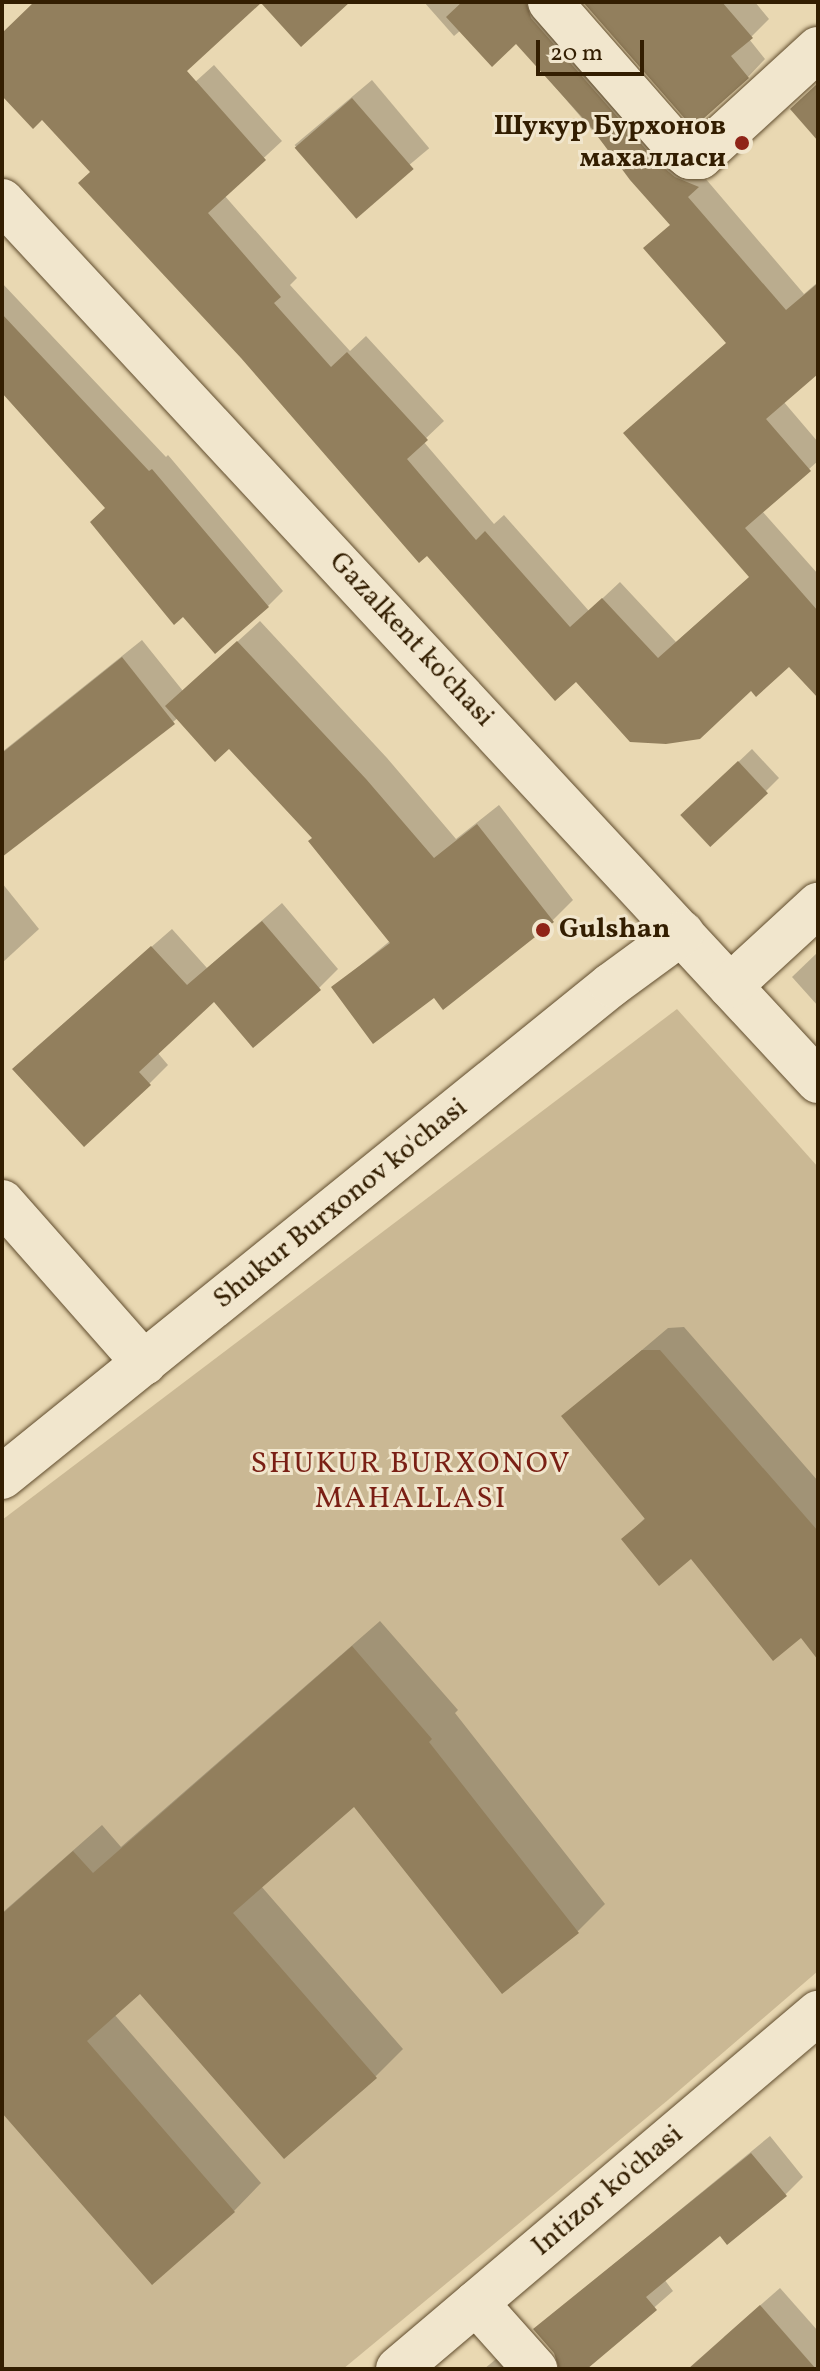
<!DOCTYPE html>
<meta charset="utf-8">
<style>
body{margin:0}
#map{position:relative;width:820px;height:2371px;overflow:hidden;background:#e9d8b2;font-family:Vollkorn,serif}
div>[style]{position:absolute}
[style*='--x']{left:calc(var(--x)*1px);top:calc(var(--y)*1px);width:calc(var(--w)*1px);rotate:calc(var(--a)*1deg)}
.green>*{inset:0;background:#cab894}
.shadow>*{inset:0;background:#0003;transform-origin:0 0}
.building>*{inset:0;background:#927f5d;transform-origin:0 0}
.roads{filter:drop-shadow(0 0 2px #604c2d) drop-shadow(0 0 2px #604c2d)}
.minor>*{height:44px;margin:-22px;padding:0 22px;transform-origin:22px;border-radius:22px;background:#f1e6cd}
.dots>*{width:22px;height:22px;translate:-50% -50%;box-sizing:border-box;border:4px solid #f1e6cd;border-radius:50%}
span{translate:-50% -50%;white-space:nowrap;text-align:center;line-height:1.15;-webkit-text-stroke:6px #f1e6cd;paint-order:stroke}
.poi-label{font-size:28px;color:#331e01;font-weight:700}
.right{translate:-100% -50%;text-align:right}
.left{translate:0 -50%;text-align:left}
.street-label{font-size:28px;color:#331e01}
.neighbourhood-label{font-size:30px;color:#7a1f14;letter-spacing:2px}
.frame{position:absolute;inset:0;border:4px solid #331e01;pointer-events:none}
.scale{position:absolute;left:536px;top:40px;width:108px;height:36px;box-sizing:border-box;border:4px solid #331e01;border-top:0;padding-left:10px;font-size:24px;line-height:28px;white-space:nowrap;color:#331e01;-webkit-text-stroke:6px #f1e6cd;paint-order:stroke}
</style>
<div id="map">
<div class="green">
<div style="clip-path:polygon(677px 1009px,818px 1167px,818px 1971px,668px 2100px,343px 2369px,2px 2369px,2px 1520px)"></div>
</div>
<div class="shadow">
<div style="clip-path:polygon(36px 2px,98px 2px,184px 92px,214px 65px,282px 141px,224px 195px,297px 278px,290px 285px,350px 351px,366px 336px,444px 421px,423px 441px,494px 524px,504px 515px,589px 611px,620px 582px,676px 642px,751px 576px,626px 433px,728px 342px,646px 248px,672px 224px,516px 41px,461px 30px,454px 36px,424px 2px,549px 2px,714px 169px,705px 178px,804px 294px,818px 282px,818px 370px,783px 401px,818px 442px,818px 461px,762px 511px,818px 574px,818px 695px,790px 665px,751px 688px,576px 679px,42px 117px,2px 93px,2px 35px)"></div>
<div style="clip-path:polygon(610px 2px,755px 2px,769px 19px,749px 39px,765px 59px,748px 77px)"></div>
<div style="left:372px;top:80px;width:89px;height:101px;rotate:50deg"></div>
<div style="clip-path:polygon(2px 283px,166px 457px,168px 455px,283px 591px,268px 606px,107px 507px,2px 390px)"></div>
<div style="clip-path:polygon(260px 621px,387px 758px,456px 839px,499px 805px,573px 900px,552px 921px,434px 995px,334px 987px,391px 940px,315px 838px,229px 747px,178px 718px,2px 854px,2px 752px,142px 640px,183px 691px)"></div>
<div style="clip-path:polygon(752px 749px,779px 778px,766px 791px,696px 802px)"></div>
<div style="clip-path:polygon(2px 883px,39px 929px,2px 963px)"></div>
<div style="clip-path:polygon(282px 903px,338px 969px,319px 988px,214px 999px,157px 1052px,168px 1065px,149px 1084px,33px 1050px,172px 929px,207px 968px)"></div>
<div style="clip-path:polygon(818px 952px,818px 1006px,792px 977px)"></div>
<div style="clip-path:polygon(684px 1327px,818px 1481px,818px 1640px,801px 1635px,691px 1557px,624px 1539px,646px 1517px,564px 1416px,668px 1328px)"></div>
<div style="clip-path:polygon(380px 1621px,458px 1710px,455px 1713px,605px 1904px,578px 1931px,502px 1992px,354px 1804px,261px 1886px,403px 2049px,375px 2077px,140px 1991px,114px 2014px,261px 2183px,234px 2211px,2px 2112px,2px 1913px,102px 1825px,121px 1847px)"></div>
<div style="clip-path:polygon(770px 2136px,803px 2177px,785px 2195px,720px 2233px,664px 2279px,673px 2291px,584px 2369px,561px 2369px,561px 2362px,535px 2329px)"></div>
<div style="clip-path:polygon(780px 2288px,818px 2331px,818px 2369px,713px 2369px,724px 2337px)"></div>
<div style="clip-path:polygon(513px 2345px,538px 2369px,484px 2369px)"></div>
</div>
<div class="building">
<div style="clip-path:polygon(34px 2px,350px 2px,301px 47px,261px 3px,187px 71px,266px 160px,208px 213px,281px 297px,274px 303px,331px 367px,347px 352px,428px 440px,407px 459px,476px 540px,485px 531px,570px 627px,602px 598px,658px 658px,749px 577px,623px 433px,726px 343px,643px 248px,670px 225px,630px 180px,590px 126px,516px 44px,492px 67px,446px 17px,462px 2px,526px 2px,531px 18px,657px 162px,675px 177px,699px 187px,688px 197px,786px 310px,818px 283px,818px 374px,766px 419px,811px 471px,745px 528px,818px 611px,818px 698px,789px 667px,756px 697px,751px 691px,700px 739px,666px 744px,630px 742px,576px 682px,555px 701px,427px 556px,419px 563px,241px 358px,78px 183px,90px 172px,42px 120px,33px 129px,2px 96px,2px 33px)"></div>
<div style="clip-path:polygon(583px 2px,722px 2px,753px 38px,731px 56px,749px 78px,693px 128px)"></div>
<div style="clip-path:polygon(818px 83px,818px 141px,790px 109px)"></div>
<div style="left:352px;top:98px;width:94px;height:76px;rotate:49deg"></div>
<div style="clip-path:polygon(2px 314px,149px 471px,152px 469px,269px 607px,215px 654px,183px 617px,174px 625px,133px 575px,90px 522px,105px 508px,2px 393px)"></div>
<div style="clip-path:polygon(237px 641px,366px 779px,434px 858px,477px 824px,554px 922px,443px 1010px,434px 998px,373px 1044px,331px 987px,390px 943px,308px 841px,312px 838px,229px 749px,215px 762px,165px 706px)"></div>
<div style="clip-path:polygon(122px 657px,175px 724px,2px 857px,2px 753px)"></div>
<div style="left:738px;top:761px;width:44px;height:79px;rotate:47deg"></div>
<div style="clip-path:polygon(262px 921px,321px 990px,253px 1048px,214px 1002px,139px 1072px,151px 1085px,84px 1147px,12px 1069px,151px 946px,187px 985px)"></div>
<div style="clip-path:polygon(642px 1350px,660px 1350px,818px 1531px,818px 1660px,801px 1638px,773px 1661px,691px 1559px,659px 1586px,621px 1539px,645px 1519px,561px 1416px)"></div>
<div style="clip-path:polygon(352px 1646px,432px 1739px,429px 1742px,579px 1933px,502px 1994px,354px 1807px,233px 1913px,377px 2078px,284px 2159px,140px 1994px,87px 2041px,235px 2212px,152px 2285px,2px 2113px,2px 1914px,73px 1851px,93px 1873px)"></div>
<div style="clip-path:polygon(751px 2153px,787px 2196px,727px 2245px,720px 2236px,646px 2297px,657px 2310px,587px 2369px,559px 2369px,554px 2353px,533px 2329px)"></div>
<div style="clip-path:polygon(760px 2305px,816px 2369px,688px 2369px)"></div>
</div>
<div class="roads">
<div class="minor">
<div style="--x:550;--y:2;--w:191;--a:48.8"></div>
<div style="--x:676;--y:146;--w:18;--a:38"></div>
<div style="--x:690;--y:157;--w:10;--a:0"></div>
<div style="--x:700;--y:157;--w:160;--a:-42.5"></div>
<div style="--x:2;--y:201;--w:1200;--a:47.16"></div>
<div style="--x:730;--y:986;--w:120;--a:-42.6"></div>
<div style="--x:2;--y:1202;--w:215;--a:48.6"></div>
<div style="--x:2;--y:1477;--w:783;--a:-38.93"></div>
<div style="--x:611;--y:985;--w:88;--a:-36.2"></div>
<div style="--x:476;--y:2303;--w:89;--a:48.2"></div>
<div style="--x:398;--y:2369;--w:551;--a:-40.29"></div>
</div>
</div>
<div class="dots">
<div style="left:742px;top:143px;background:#8f2418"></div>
<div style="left:543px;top:930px;background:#8f2418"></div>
</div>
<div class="poi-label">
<span class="right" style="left:726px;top:143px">Шукур Бурхонов<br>махалласи</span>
<span class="left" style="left:559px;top:930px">Gulshan</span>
</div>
<div class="street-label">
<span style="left:411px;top:640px;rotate:47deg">Gazalkent ko'chasi</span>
<span style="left:341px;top:1204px;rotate:-39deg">Shukur Burxonov ko'chasi</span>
<span style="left:608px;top:2191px;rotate:-40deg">Intizor ko'chasi</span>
</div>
<div class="neighbourhood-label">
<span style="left:411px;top:1481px">SHUKUR BURXONOV<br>MAHALLASI</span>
</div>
<div class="frame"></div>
<div class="scale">20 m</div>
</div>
